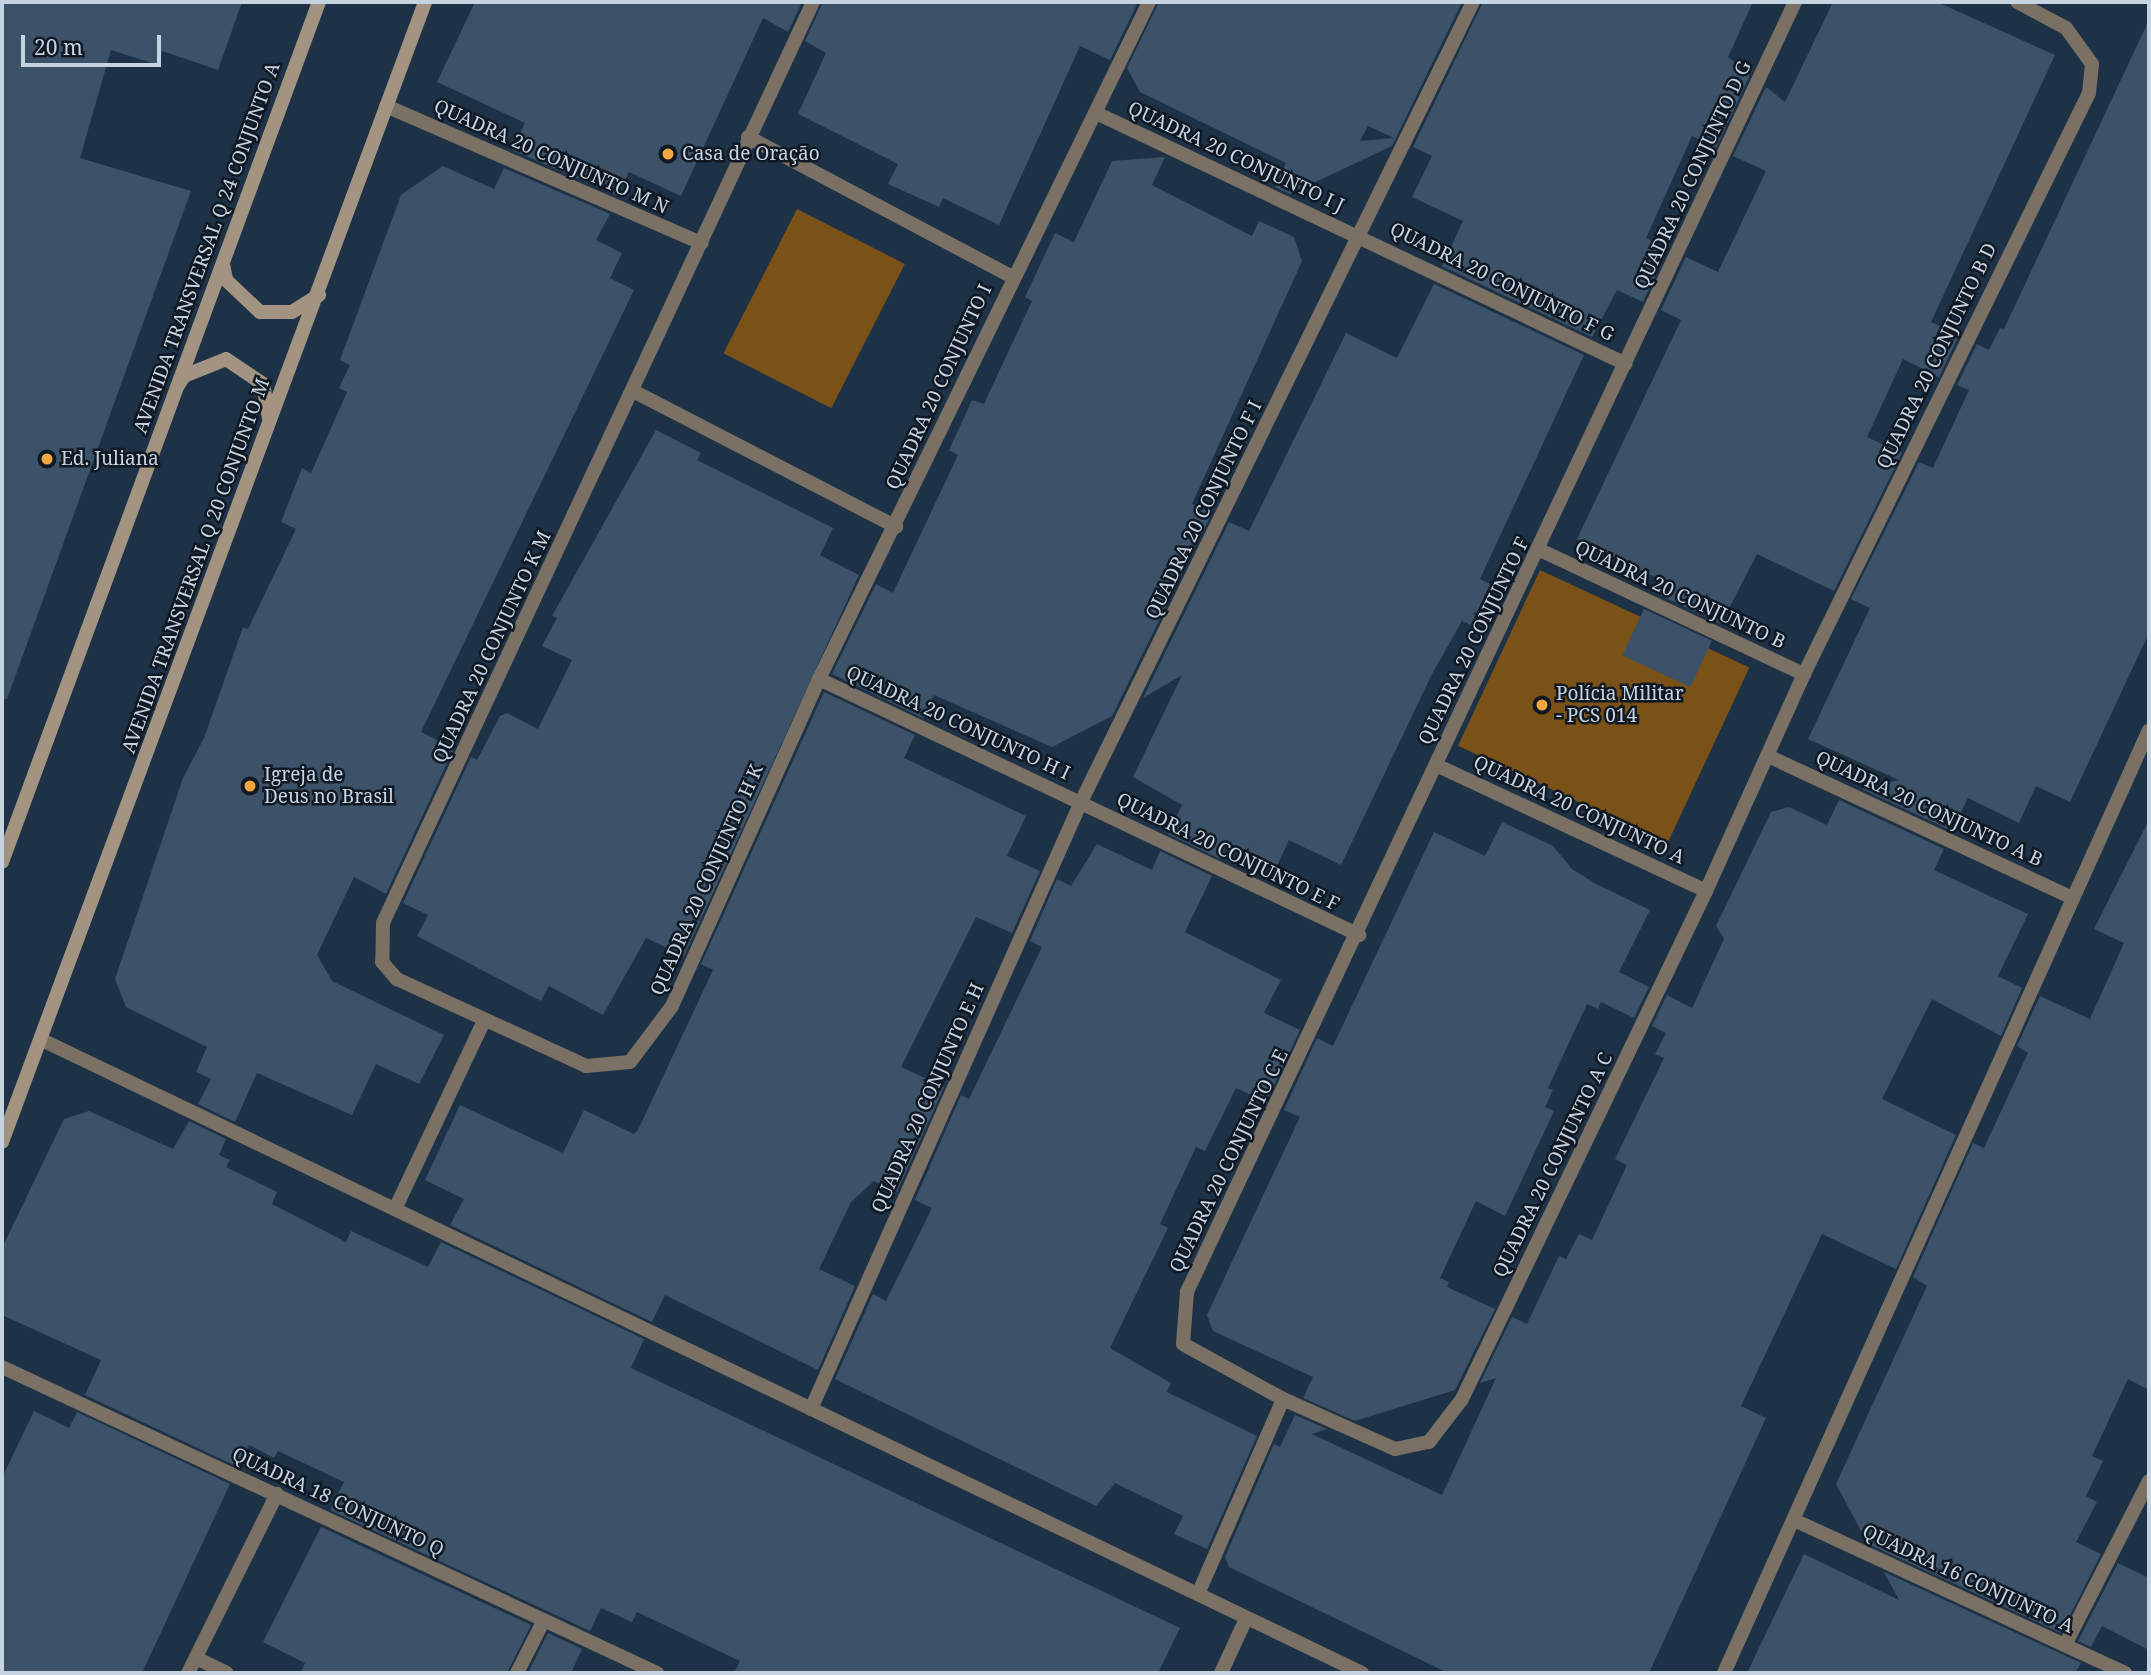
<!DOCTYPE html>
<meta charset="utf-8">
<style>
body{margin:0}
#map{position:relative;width:2151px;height:1675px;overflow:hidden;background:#1d3247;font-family:"Noto Serif",serif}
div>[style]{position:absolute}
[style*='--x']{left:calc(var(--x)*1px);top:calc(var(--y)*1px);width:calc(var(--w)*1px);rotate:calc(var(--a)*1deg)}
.green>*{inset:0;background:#7a5116;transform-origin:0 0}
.building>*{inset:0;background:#3b5269;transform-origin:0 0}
.street>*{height:14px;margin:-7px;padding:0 7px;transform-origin:7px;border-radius:7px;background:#7a7064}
.secondary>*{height:14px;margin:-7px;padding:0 7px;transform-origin:7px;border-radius:7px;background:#a39381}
.dots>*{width:19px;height:19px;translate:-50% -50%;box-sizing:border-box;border:4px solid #101923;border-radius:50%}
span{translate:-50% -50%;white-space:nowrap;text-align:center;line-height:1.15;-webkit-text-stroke:5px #101923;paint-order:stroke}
.poi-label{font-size:19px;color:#c6d3e1}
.left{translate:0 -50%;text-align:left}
.street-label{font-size:19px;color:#c6d3e1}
.frame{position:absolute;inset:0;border:4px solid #c6d3e1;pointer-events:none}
.scale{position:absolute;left:21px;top:35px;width:140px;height:32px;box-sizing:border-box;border:4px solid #c6d3e1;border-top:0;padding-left:9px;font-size:21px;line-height:24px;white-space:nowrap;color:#c6d3e1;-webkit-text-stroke:5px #101923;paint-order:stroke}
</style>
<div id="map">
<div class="green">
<div style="left:797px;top:209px;width:121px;height:162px;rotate:27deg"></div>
<div style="left:1540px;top:570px;width:231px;height:194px;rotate:25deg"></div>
</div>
<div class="building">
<div style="clip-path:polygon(2px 2px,242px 2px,218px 70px,162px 51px,158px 65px,111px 50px,80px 158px,191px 191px,7px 699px,2px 699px)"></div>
<div style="clip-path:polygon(475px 2px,802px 2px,788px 32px,763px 18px,681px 196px,629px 172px,618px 196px,512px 150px,525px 123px,437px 82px)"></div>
<div style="clip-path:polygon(823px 2px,1138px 2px,1110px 60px,1080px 46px,999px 225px,943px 198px,939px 207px,888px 184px,898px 164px,798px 114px,826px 53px,805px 41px)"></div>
<div style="clip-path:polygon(evenodd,1159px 2px,1462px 2px,1392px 146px,1290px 194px,1275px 187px,1286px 163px,1140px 92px,1127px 68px,1159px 2px,1368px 126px,1394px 138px,1360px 141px,1368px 126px)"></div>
<div style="clip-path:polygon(1483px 2px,1753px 2px,1728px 57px,1750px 75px,1716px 148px,1692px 136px,1646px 238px,1668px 248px,1643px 302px,1617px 290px,1592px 337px,1442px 266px,1463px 221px,1412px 197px,1432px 156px,1413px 147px)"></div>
<div style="clip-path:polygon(1833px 2px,1937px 2px,2055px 55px,1931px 322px,1959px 335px,1939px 377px,1903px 359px,1867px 437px,1902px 453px,1834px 591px,1757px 554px,1721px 624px,1653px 592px,1659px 579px,1577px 539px,1681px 320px,1661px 310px,1686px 257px,1718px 272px,1766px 171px,1733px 156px,1766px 87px,1785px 102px)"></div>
<div style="clip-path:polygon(2149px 20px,2149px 633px,2070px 802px,2036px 786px,2019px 823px,1968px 798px,1952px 831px,1862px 789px,1899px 780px,1808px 739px,1870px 608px,1851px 599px,1919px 462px,1933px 468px,1969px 390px,1957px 385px,1977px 344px,1989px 350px,2000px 328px,2004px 329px)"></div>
<div style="clip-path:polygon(1165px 157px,1152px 185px,1252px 236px,1259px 221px,1294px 237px,1302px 261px,1192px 504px,1212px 513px,1112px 716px,1052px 747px,934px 695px,923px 718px,832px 674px,876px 584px,893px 593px,958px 455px,949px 450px,972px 400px,984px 404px,1032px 301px,1025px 297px,1055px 233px,1074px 242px,1112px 161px)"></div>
<div style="clip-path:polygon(443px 166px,494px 189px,504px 168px,610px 214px,596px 240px,622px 253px,610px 278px,634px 290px,421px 732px,454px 748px,386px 894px,354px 877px,317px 955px,332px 981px,444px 1035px,419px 1084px,376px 1064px,352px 1115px,257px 1073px,235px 1122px,198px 1104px,211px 1079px,196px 1072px,207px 1047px,126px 1007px,115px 979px,183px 778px,204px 738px,243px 627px,248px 629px,296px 529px,281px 522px,302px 468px,311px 473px,347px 392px,339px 388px,350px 365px,340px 360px,401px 195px)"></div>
<div style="clip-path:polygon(1434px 284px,1584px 355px,1480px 579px,1490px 584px,1471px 625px,1462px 621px,1432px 674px,1341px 865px,1289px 840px,1276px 868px,1227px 844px,1220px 859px,1168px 834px,1182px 805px,1133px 777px,1182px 675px,1143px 698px,1229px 522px,1249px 531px,1346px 333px,1397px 358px)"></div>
<div style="clip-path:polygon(656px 430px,701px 453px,697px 460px,833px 528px,820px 555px,859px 575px,684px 956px,646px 938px,603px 1015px,549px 986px,541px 1001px,417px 936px,428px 915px,403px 903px,471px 757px,477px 760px,500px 716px,507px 713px,538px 729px,572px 660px,542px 646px,557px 618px,552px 616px)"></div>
<div style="left:1644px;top:609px;width:75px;height:51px;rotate:25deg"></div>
<div style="clip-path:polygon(824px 692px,915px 735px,904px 758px,1026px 816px,1007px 856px,1040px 871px,1012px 933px,976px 917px,901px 1067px,944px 1087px,897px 1192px,874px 1181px,851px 1202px,819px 1269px,855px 1286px,818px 1370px,665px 1295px,652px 1322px,450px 1225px,464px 1199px,425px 1180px,460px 1105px,563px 1153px,584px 1110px,634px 1134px,638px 1130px,713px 970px,701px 964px)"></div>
<div style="clip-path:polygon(1839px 800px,1944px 849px,1934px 870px,2028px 914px,1998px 976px,2022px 988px,2001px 1036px,1932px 999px,1882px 1099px,1956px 1135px,1896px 1269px,1822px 1234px,1741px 1406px,1766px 1418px,1649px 1673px,1448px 1673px,1229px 1567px,1225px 1557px,1274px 1444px,1280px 1447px,1295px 1415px,1327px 1429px,1312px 1434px,1442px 1495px,1496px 1378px,1480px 1383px,1512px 1317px,1527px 1324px,1559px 1256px,1566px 1259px,1579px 1234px,1592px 1240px,1627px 1165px,1615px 1159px,1664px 1058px,1655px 1054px,1666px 1033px,1652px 1026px,1667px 995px,1692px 1008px,1724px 939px,1716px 926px,1771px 812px,1789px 807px,1827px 825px)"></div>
<div style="clip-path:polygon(2149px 820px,2149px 1390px,2128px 1379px,2092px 1456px,2103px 1461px,2086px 1496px,2097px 1502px,2076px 1542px,2101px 1554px,2061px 1633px,1868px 1544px,1836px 1484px,1927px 1286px,1913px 1277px,1973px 1143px,1984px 1148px,2028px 1053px,2017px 1046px,2040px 996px,2090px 1019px,2124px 943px,2094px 929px)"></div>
<div style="clip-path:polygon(1502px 822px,1553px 846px,1572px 869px,1596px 884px,1650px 910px,1619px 972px,1649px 987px,1634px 1018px,1601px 1002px,1598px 1009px,1587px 1004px,1548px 1088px,1553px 1090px,1545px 1107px,1554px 1111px,1505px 1216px,1476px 1201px,1440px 1278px,1449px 1282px,1447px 1287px,1495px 1309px,1455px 1390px,1355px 1421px,1303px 1398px,1313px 1377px,1213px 1331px,1207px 1315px,1300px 1117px,1284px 1110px,1317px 1038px,1333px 1046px,1434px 832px,1485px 856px)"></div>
<div style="clip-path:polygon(1097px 844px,1152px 870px,1160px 851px,1212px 876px,1185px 932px,1281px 980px,1264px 1013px,1300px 1030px,1266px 1102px,1236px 1088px,1205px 1151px,1196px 1147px,1160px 1224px,1168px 1228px,1110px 1348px,1171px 1383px,1167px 1392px,1257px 1436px,1207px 1549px,1174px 1534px,1183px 1516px,1115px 1483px,1096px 1506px,835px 1379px,873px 1294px,886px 1301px,932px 1208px,915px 1200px,961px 1095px,969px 1099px,1042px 947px,1030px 941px,1057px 879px,1071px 886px)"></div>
<div style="clip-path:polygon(89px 1111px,173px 1149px,189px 1121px,226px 1139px,219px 1155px,230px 1160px,226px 1167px,277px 1192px,272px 1204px,346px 1242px,351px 1231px,428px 1267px,441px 1242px,644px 1339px,631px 1368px,1180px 1628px,1158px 1673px,734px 1673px,740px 1661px,637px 1612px,632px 1622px,601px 1608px,590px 1631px,330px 1510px,344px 1482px,278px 1451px,274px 1458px,249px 1445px,238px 1467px,85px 1395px,101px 1360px,2px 1315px,2px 1248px,64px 1119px)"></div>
<div style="clip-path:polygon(34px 1411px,69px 1428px,77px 1412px,230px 1484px,142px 1673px,2px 1673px,2px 1478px)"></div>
<div style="clip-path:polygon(321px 1527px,531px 1625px,507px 1673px,300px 1673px,305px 1663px,263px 1642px)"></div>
<div style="clip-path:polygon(1804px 1554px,1899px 1600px,1884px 1572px,2081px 1663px,2075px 1673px,1747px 1673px)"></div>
<div style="clip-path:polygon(2118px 1563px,2149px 1578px,2149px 1650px,2102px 1626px,2091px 1647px,2078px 1641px)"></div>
<div style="clip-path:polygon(548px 1633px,582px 1649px,571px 1673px,528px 1673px)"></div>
</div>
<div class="street">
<div style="--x:813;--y:2;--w:1016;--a:115.03"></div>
<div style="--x:383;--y:923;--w:39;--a:91"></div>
<div style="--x:382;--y:962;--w:23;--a:49"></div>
<div style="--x:397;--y:979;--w:208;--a:24.7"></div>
<div style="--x:586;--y:1066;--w:44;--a:-5.2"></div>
<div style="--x:630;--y:1062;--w:70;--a:-53.1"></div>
<div style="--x:672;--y:1006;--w:359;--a:-65.8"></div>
<div style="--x:819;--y:679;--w:753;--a:-64.01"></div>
<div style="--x:1795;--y:2;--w:1426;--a:115.24"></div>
<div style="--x:1187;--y:1292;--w:52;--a:94.4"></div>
<div style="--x:1183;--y:1344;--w:114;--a:28.8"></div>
<div style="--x:1283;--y:1399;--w:123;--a:24.1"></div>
<div style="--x:1395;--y:1449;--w:35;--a:-12"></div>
<div style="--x:1429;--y:1442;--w:54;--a:-52.5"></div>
<div style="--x:1462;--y:1399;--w:564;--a:-64.34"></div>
<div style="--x:1706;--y:891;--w:238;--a:-65.7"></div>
<div style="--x:1804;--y:674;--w:647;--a:-63.87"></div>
<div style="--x:2089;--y:93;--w:29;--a:-84"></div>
<div style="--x:2092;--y:64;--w:44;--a:-125.8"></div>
<div style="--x:2066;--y:28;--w:55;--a:-152"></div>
<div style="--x:386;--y:106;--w:344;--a:23.5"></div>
<div style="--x:1096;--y:113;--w:586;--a:25.34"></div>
<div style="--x:748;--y:137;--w:299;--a:27.9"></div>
<div style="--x:635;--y:392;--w:294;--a:27.3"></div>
<div style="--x:1540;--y:550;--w:292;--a:25.2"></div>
<div style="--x:819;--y:679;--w:598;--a:25.36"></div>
<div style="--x:1768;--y:756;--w:336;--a:25"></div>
<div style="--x:1436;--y:765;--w:298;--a:25"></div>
<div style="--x:42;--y:1040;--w:1464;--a:25.62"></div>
<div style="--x:396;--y:1207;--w:206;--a:-64.7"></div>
<div style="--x:2;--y:1367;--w:723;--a:25.04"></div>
<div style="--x:811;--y:1409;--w:664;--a:-66.02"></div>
<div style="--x:1081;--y:802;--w:891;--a:-63.9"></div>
<div style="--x:1794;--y:1520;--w:365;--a:24.8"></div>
<div style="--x:1198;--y:1594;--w:213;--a:-66.4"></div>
<div style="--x:2065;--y:1645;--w:184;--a:-62.9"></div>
<div style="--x:196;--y:1658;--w:34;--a:26"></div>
<div style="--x:188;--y:1673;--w:200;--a:-63.6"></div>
<div style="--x:517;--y:1673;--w:59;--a:-63"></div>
<div style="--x:1221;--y:1673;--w:60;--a:-65.2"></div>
<div style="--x:1724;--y:1673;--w:1034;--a:-65.74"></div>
</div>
<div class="secondary">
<div style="--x:223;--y:264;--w:16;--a:79"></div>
<div style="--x:226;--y:280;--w:47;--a:43.3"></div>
<div style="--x:260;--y:312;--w:32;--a:0"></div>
<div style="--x:292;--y:312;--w:32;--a:-32"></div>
<div style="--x:179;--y:384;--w:9;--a:-58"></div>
<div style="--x:184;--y:376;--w:45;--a:-22"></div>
<div style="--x:226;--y:359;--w:45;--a:34"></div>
<div style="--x:263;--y:384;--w:34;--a:80"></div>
<div style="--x:2;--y:862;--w:917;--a:-69.77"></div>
<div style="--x:2;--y:1142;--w:1216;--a:-69.64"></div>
</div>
<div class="dots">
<div style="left:668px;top:154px;background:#f1a63f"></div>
<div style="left:47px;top:459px;background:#f1a63f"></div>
<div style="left:1542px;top:705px;background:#f1a63f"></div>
<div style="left:250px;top:786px;background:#f1a63f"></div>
</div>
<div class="poi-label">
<span class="left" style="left:682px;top:154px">Casa de Oração</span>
<span class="left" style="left:61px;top:459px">Ed. Juliana</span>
<span class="left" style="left:1556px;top:705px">Polícia Militar<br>- PCS 014</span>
<span class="left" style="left:264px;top:786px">Igreja de<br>Deus no Brasil</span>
</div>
<div class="street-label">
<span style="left:551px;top:157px;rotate:24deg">QUADRA 20 CONJUNTO M N</span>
<span style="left:1236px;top:157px;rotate:25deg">QUADRA 20 CONJUNTO I J</span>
<span style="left:1693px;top:175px;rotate:-65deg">QUADRA 20 CONJUNTO D G</span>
<span style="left:207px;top:248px;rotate:-70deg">AVENIDA TRANSVERSAL Q 24 CONJUNTO A</span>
<span style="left:1502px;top:282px;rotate:26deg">QUADRA 20 CONJUNTO F G</span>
<span style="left:1937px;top:356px;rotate:-64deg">QUADRA 20 CONJUNTO B D</span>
<span style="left:939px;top:387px;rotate:-65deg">QUADRA 20 CONJUNTO I</span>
<span style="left:1204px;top:510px;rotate:-64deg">QUADRA 20 CONJUNTO F I</span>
<span style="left:196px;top:566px;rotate:-70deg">AVENIDA TRANSVERSAL Q 20 CONJUNTO M</span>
<span style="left:1680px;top:595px;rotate:25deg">QUADRA 20 CONJUNTO B</span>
<span style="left:1474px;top:641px;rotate:-64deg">QUADRA 20 CONJUNTO F</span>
<span style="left:492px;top:647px;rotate:-65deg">QUADRA 20 CONJUNTO K M</span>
<span style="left:958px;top:723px;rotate:25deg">QUADRA 20 CONJUNTO H I</span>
<span style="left:1929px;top:809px;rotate:25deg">QUADRA 20 CONJUNTO A B</span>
<span style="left:1579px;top:810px;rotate:25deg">QUADRA 20 CONJUNTO A</span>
<span style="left:1228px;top:852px;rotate:26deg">QUADRA 20 CONJUNTO E F</span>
<span style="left:707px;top:880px;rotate:-66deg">QUADRA 20 CONJUNTO H K</span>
<span style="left:928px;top:1098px;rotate:-66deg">QUADRA 20 CONJUNTO E H</span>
<span style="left:1229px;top:1161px;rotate:-64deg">QUADRA 20 CONJUNTO C E</span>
<span style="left:1553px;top:1165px;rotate:-64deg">QUADRA 20 CONJUNTO A C</span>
<span style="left:338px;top:1502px;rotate:25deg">QUADRA 18 CONJUNTO Q</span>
<span style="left:1968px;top:1579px;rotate:25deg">QUADRA 16 CONJUNTO A</span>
</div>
<div class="frame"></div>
<div class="scale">20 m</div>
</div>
